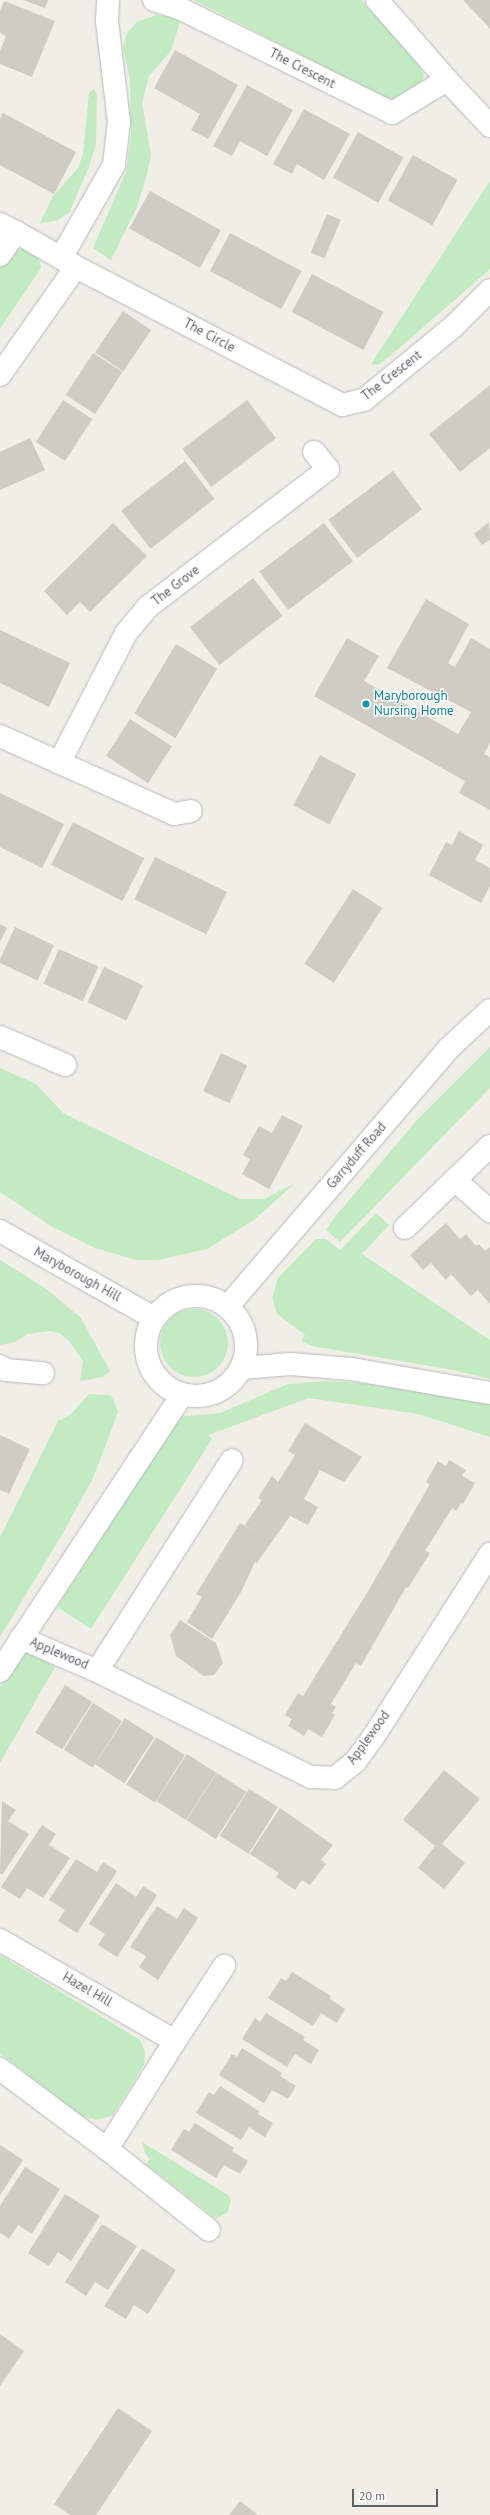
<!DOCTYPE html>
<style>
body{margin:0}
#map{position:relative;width:490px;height:2515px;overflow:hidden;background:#f1eee7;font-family:"PT Sans",sans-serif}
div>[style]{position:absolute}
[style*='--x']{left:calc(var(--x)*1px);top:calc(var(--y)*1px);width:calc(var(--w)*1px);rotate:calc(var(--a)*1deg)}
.green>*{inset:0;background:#c3ebc1}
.round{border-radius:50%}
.building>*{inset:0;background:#cfcbc5;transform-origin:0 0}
.roads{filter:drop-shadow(0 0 1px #b7babe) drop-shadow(0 0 1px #b7babe)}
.street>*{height:22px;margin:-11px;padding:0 11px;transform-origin:11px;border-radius:11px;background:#fff}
.secondary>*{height:22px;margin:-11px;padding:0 11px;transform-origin:11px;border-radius:11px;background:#fff}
.secondary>.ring{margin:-11px;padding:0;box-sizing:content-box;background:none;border:22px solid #fff;border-radius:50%}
.dots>*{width:11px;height:11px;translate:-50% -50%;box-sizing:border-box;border:2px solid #fff;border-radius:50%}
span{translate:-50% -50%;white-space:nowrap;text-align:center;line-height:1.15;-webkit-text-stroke:3px #fff;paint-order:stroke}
.street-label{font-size:13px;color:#5e6368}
.culture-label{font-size:13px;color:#0d838f}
.left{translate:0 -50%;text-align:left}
.scale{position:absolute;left:352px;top:2489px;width:86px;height:18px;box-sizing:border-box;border:2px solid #5e6368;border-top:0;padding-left:5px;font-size:12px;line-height:14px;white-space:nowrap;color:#5e6368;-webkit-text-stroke:3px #fff;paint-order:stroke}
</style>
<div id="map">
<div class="green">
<div style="clip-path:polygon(194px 0,361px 0,416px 61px,424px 75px,421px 87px,402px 102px,384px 97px)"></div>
<div style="clip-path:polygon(156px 15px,169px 16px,180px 22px,171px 51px,149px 76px,142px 103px,151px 155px,147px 174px,137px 207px,111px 260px,93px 248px,126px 172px,131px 137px,130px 79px,123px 48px,127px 33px,137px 22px)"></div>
<div style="clip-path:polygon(94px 89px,97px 94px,96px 145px,88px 169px,69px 213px,56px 221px,40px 223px,53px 196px,78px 168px,83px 154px,89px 92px)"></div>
<div style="clip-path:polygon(490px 181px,490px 269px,396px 351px,378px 365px,371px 364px)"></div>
<div style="clip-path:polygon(24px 248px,39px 259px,41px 268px,0 329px,0 268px,9px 255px)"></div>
<div style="clip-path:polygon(490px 1047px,490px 1088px,340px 1242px,326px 1230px,334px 1218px,417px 1120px)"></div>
<div style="clip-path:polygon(0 1068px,36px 1084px,63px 1113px,240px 1199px,264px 1199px,295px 1183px,254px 1220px,207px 1249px,158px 1260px,136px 1260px,95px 1248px,49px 1225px,0 1192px)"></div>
<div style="clip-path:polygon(376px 1213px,389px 1225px,362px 1254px,490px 1340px,490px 1379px,448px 1369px,312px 1346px,301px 1341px,305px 1335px,277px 1314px,272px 1298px,278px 1278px,316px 1239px,326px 1239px,340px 1250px)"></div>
<div style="clip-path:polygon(0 1260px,45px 1288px,81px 1318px,110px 1371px,103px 1377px,80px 1381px,83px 1361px,69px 1341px,59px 1333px,49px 1331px,28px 1334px,15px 1342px,0 1345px)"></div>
<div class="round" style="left:160px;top:1309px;width:68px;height:68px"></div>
<div style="clip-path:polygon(324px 1381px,362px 1383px,490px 1402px,490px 1437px,418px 1414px,309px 1398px,208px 1435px,212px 1439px,91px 1629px,57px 1607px,178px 1417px,220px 1413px,288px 1384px)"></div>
<div style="clip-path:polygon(89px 1394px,111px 1395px,118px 1411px,110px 1434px,93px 1478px,63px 1533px,0 1637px,0 1537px,58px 1421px,70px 1415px)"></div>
<div style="clip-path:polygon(23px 1648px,55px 1667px,0 1763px,0 1687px)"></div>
<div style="clip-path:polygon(0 1955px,140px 2040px,145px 2052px,144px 2065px,113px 2115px,97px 2120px,82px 2116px,0 2053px)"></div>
<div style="clip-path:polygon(142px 2142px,228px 2195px,231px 2199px,228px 2212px,216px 2219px,146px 2164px,150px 2159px,145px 2153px)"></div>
</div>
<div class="building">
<div style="clip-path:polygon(23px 0,48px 0,45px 8px)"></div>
<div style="clip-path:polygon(463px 0,490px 0,490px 29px,484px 22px)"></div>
<div style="clip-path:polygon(4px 1px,55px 21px,32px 77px,0 64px,0 51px,6px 36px,0 33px,0 11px)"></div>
<div style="clip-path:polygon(175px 50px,238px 85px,208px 139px,191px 130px,200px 114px,154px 88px)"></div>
<div style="clip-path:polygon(247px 85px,293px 110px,267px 156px,240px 141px,232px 156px,213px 146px)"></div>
<div style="clip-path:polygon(304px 109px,350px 134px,324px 180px,297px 164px,292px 174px,273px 164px)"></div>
<div style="clip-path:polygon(3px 113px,76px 152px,54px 194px,0 165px,0 119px)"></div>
<div style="left:358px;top:132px;width:52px;height:52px;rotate:29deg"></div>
<div style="left:413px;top:155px;width:51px;height:52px;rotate:29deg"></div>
<div style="left:150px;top:191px;width:81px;height:43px;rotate:29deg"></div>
<div style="left:327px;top:214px;width:15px;height:42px;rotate:23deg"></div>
<div style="left:230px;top:233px;width:81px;height:43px;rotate:28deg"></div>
<div style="left:312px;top:274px;width:81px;height:43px;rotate:28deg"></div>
<div style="left:123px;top:311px;width:34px;height:50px;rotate:34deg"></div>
<div style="left:93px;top:353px;width:35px;height:50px;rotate:33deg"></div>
<div style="clip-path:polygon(490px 385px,490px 448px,460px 472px,429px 434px)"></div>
<div style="left:63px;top:400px;width:35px;height:50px;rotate:33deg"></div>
<div style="left:247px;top:400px;width:48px;height:81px;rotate:53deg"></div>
<div style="clip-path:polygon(30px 438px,45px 470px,0 490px,0 452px)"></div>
<div style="left:185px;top:461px;width:48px;height:81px;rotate:52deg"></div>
<div style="left:393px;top:471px;width:48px;height:81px;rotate:53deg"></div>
<div style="clip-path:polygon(489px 522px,490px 540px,482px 545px,474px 534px)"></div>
<div style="clip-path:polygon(113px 523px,147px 556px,90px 612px,80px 602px,67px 615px,44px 591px)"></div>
<div style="left:324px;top:523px;width:48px;height:81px;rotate:53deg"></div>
<div style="left:253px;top:578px;width:48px;height:80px;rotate:52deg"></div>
<div style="clip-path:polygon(426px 599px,469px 624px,448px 663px,455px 667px,471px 638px,490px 649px,490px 743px,484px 754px,490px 757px,490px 810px,459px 793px,465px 781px,314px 696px,347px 638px,379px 656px,364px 681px,458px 734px,471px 712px,387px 668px)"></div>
<div style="clip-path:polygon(0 630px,70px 663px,49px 707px,0 683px)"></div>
<div style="left:176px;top:644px;width:48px;height:81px;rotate:31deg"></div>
<div style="left:130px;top:719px;width:50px;height:44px;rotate:33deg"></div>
<div style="left:320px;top:755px;width:41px;height:57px;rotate:28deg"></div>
<div style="clip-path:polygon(0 793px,64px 824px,42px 868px,0 847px)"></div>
<div style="left:73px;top:822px;width:80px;height:48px;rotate:27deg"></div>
<div style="clip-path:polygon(459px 831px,483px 845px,475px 860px,490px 868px,490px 886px,481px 903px,429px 875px,446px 842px,452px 845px)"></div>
<div style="left:155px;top:857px;width:80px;height:47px;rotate:26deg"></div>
<div style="left:353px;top:889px;width:35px;height:89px;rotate:33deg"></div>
<div style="clip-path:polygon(0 924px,7px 928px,0 942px)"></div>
<div style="left:15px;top:927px;width:43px;height:39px;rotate:25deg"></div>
<div style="left:59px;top:949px;width:43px;height:38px;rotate:24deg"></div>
<div style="left:104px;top:967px;width:43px;height:39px;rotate:25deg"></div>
<div style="left:221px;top:1053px;width:29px;height:42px;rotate:25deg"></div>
<div style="clip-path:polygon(282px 1115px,303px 1126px,269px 1189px,242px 1174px,250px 1159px,243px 1155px,259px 1126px,272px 1133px)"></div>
<div style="clip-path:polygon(446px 1223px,460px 1239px,466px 1234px,476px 1246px,479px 1244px,485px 1251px,490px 1247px,490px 1304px,478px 1290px,471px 1296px,451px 1274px,446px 1280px,431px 1263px,423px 1270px,410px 1255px)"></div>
<div style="clip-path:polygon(305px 1423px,362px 1457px,344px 1482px,320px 1470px,304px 1499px,318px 1507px,308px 1525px,290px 1516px,257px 1563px,255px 1562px,241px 1592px,212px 1639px,187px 1622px,202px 1597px,196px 1594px,240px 1523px,254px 1531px,245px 1525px,262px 1500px,258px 1498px,272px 1476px,278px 1482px,295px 1455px,288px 1451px)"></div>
<div style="clip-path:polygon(0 1435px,30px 1449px,9px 1494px,0 1490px)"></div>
<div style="clip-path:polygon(449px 1460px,466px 1470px,462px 1476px,475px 1483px,463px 1504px,461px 1503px,456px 1511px,452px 1508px,425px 1551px,430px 1553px,408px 1588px,406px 1587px,361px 1666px,356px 1663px,331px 1704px,336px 1707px,332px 1713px,335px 1715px,322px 1737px,308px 1729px,304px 1736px,288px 1726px,292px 1719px,285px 1715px,298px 1693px,303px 1696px,367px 1593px,430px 1484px,426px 1482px,438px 1461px,446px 1466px)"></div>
<div style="clip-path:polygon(180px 1620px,216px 1643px,223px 1663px,214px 1675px,204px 1676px,176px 1656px,170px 1635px)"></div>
<div style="left:65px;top:1685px;width:32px;height:56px;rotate:32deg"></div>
<div style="left:93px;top:1703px;width:34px;height:55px;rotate:32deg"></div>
<div style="left:125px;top:1718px;width:35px;height:55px;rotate:33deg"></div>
<div style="left:156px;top:1737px;width:34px;height:56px;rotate:32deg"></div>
<div style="left:187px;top:1754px;width:35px;height:56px;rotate:33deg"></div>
<div style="clip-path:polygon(444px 1770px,480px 1799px,442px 1844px,465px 1863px,444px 1889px,418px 1868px,435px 1846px,403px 1820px)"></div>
<div style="left:217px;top:1773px;width:35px;height:56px;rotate:33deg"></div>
<div style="left:249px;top:1789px;width:34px;height:55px;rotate:32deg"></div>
<div style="clip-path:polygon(2px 1801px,16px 1810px,8px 1821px,29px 1834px,2px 1875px,0 1873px)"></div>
<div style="clip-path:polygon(280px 1808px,333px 1845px,321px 1860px,326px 1864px,310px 1885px,302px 1880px,295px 1890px,276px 1877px,279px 1873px,250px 1854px)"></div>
<div style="clip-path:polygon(42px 1825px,56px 1834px,49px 1845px,70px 1858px,43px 1898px,27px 1888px,20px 1899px,1px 1887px)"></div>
<div style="clip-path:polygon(76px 1859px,97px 1872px,103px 1862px,117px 1871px,77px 1933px,58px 1921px,65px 1910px,49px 1900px)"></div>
<div style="clip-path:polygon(116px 1883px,136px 1897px,143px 1886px,157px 1895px,117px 1957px,98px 1945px,105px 1934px,89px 1924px)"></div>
<div style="clip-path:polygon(157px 1906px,177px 1919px,184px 1908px,198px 1918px,158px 1980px,139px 1967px,146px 1956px,130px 1947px)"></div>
<div style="clip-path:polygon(292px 1972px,331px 1996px,330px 1999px,345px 2009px,337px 2023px,321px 2013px,313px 2026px,268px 1998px,281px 1978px,286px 1981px)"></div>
<div style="clip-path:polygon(266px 2013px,305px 2037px,303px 2040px,319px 2050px,311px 2064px,295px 2054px,287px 2067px,242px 2039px,255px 2018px,260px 2022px)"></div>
<div style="clip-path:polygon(242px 2048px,282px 2073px,280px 2076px,296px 2086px,288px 2099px,272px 2090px,264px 2103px,219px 2075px,232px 2054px,237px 2057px)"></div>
<div style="clip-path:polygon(220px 2086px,259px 2111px,258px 2114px,273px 2123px,265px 2137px,249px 2127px,241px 2140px,196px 2113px,209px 2092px,214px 2095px)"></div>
<div style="clip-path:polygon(195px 2123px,234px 2148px,232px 2151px,248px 2161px,240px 2174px,224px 2165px,216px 2178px,171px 2150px,184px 2129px,189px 2132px)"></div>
<div style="clip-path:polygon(0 2145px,23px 2160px,0 2195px)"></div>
<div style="clip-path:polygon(25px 2167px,60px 2189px,32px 2234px,18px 2225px,9px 2239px,0 2233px,0 2206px)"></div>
<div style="clip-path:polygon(65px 2194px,100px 2216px,71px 2261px,58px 2252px,49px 2266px,28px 2253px)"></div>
<div style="clip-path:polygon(102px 2224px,137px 2246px,108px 2290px,95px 2282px,86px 2296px,65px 2282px)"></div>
<div style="clip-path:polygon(142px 2248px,176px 2270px,148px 2314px,134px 2305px,126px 2319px,104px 2306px)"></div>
<div style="clip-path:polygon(0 2334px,24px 2351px,0 2386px)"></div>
<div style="clip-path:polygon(118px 2408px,152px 2431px,96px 2515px,70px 2515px,54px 2504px)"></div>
<div style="clip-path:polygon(240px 2501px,258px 2515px,229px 2515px)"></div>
</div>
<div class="roads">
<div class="street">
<div style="--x:154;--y:0;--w:28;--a:18"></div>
<div style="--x:181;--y:9;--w:235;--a:26.2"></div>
<div style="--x:392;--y:113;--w:64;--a:-31"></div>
<div style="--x:447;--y:80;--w:63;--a:46.9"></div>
<div style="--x:377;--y:0;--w:106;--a:48.8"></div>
<div style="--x:0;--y:224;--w:18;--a:27"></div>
<div style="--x:16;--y:232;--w:28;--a:125"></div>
<div style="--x:16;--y:232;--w:66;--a:30.1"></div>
<div style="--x:61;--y:258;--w:107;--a:-60.3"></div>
<div style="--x:114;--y:165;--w:43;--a:-83.4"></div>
<div style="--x:119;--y:122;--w:102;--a:-96.8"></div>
<div style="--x:107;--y:21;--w:21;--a:-87"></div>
<div style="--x:0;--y:375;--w:132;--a:-54.9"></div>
<div style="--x:76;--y:267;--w:300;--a:27.4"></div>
<div style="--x:342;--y:405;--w:23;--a:-13"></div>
<div style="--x:364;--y:400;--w:115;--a:-39.4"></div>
<div style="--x:453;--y:327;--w:52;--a:-45"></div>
<div style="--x:0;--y:736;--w:191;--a:24.1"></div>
<div style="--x:174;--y:814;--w:17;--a:-10"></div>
<div style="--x:59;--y:763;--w:146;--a:-62.7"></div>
<div style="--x:126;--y:633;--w:35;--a:-50"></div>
<div style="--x:149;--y:606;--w:225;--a:-37.4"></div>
<div style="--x:328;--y:469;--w:22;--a:-129"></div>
<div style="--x:0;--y:1037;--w:71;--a:23.3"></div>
<div style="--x:455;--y:1180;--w:47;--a:41.5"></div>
<div style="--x:405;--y:1228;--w:118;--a:-44"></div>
<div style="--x:0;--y:1366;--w:7;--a:34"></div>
<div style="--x:6;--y:1370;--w:37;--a:5"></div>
<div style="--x:21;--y:1638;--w:83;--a:23.5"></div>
<div style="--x:97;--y:1671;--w:239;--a:26.4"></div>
<div style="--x:311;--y:1777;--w:24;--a:2"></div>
<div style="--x:335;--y:1778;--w:26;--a:-39"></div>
<div style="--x:355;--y:1762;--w:32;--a:-54"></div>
<div style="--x:374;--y:1736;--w:216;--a:-57.5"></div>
<div style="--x:97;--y:1671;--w:250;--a:-57.4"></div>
<div style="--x:0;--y:1940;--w:202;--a:30"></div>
<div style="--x:175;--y:2041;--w:128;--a:122.2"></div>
<div style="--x:107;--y:2149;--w:134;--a:-143.2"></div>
<div style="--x:175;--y:2041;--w:90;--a:-56.8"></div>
<div style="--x:107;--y:2149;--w:130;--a:38.5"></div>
</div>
<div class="secondary">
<div style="--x:0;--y:1231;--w:177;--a:29.5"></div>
<div class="ring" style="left:146px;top:1296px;width:78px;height:78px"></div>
<div style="--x:228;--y:1306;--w:338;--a:-49.4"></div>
<div style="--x:448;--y:1049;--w:57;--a:-42.9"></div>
<div style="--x:242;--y:1368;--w:49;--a:-4.7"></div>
<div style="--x:291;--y:1364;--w:60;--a:4.8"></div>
<div style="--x:351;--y:1369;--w:141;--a:9.8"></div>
<div style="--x:0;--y:1671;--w:331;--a:-56.6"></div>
</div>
</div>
<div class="dots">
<div style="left:366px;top:704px;background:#0f9aa8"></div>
</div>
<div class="street-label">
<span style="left:302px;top:69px;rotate:27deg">The Crescent</span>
<span style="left:209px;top:336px;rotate:28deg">The Circle</span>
<span style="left:392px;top:376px;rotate:-38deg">The Crescent</span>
<span style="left:176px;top:586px;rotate:-38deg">The Grove</span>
<span style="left:357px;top:1156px;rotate:-49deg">Garryduff Road</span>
<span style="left:77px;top:1275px;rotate:29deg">Maryborough Hill</span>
<span style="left:59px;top:1654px;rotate:23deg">Applewood</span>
<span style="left:369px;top:1738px;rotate:-54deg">Applewood</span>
<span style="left:87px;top:1990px;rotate:30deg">Hazel Hill</span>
</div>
<div class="culture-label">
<span class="left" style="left:374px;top:704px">Maryborough<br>Nursing Home</span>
</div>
<div class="scale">20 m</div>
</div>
